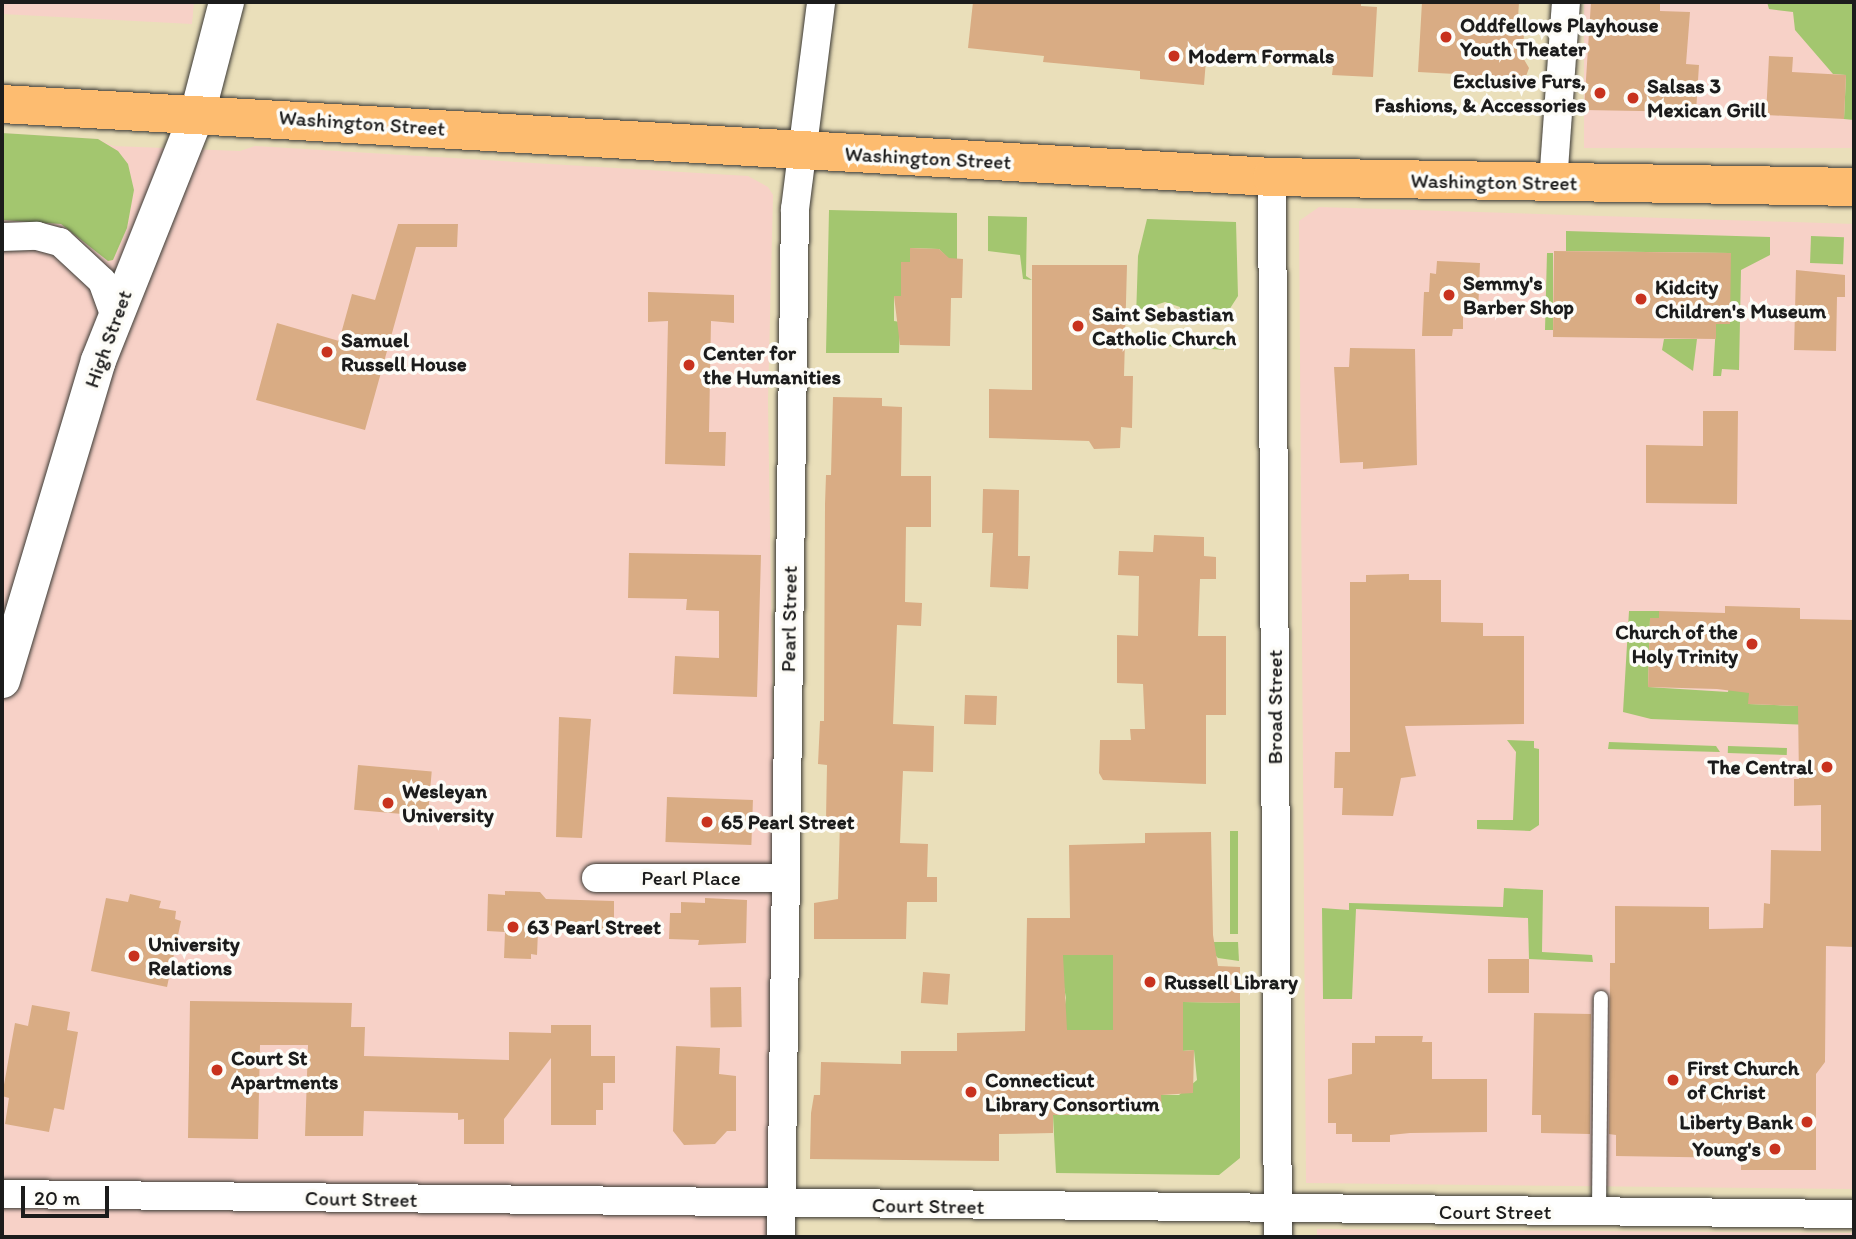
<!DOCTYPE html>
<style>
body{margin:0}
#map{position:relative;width:1856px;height:1239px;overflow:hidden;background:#eadfba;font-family:Itim,sans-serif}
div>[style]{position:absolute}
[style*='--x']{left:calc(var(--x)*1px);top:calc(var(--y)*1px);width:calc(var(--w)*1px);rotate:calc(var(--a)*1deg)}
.built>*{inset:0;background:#f7d1c7;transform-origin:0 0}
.green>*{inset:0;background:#a3c66f;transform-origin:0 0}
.building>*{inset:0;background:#d9ac84;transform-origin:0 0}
.roads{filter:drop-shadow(0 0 2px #3b3934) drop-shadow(0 0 2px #3b3934)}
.service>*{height:14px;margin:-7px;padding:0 7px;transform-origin:7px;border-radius:7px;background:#fff}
.minor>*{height:28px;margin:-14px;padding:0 14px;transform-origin:14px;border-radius:14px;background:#fff}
.tertiary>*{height:35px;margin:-17.5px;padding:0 17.5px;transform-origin:17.5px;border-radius:17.5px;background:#fff}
.trunk>*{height:38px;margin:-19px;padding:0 19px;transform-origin:19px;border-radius:19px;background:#fdbc70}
.dots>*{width:19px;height:19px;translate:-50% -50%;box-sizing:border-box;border:4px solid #fdfcf7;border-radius:50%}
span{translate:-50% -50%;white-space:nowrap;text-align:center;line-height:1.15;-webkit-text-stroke:7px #fdfcf7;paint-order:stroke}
.poi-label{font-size:21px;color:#1c1c1c;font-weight:700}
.left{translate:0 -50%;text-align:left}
.right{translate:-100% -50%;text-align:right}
.street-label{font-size:21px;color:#1c1c1c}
.frame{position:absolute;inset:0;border:4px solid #1c1c1c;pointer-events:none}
.scale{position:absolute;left:21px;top:1186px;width:88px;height:32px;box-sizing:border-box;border:4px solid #1c1c1c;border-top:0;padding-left:9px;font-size:21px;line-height:24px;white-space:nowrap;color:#1c1c1c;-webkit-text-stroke:5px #fdfcf7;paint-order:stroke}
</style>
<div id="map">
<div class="built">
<div style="clip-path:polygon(2px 2px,194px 2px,192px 24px,2px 14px)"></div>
<div style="left:1584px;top:2px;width:270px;height:146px"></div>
<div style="clip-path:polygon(2px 133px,98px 139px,113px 146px,240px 151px,255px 146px,748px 176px,768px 187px,773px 195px,768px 401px,781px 1237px,2px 1237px)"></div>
<div style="clip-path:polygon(1319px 207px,1854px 224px,1854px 1189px,1306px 1183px,1299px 221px)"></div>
<div style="clip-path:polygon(1317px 1229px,1854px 1233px,1854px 1237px,1317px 1237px)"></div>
</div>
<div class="green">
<div style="clip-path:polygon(1767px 2px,1854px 2px,1854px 120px,1844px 119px,1846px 75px,1833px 74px,1795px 30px,1793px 12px,1769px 9px)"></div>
<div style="clip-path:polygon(2px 133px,98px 139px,118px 151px,128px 164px,134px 190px,127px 228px,113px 260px,108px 261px,61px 224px,2px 220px)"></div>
<div style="clip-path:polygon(829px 210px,957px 213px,957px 259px,949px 259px,939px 249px,911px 248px,910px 262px,902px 262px,901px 296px,894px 296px,894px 321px,900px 322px,899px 353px,826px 353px)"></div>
<div style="clip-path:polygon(988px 216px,1027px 217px,1026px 276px,1032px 280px,1023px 279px,1020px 255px,988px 251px)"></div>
<div style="clip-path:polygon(1147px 219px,1236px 222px,1238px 296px,1222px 321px,1179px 319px,1180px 307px,1165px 302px,1153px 306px,1152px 319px,1136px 318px,1138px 256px)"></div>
<div style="clip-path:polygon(1566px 231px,1770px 237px,1770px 255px,1741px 270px,1739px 370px,1722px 369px,1721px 376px,1713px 376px,1716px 324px,1730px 324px,1730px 253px,1566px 251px)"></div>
<div style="left:1811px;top:236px;width:33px;height:27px;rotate:2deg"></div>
<div style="clip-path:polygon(1547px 253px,1553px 253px,1553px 330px,1545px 330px)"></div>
<div style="clip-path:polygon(1136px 338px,1178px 344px,1179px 340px,1221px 342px,1226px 350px,1135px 344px)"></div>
<div style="clip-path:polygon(1664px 339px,1697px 339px,1693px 371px,1662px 350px)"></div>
<div style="clip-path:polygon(1629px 611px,1659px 611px,1659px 618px,1650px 619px,1648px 687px,1728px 692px,1729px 686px,1749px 687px,1749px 704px,1800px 706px,1838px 726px,1651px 719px,1623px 712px)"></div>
<div style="clip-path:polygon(1507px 740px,1534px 741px,1534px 748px,1539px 749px,1539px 825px,1530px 831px,1477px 829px,1477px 820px,1513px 820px,1516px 752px)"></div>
<div style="clip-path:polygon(1609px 742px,1716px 746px,1720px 752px,1608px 749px)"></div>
<div style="left:1728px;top:746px;width:59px;height:7px;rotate:2deg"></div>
<div style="left:1230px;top:831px;width:8px;height:103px"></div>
<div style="clip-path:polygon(1504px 888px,1543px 890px,1542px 952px,1592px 955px,1593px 962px,1529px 959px,1528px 918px,1356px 909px,1352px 999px,1323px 999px,1322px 908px,1349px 910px,1349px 903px,1503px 907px)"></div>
<div style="clip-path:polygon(1202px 942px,1238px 942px,1239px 961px,1218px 958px)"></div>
<div style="clip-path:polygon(1058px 955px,1113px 955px,1113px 1030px,1061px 1030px,1066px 998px)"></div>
<div style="clip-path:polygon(1183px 1002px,1240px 1003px,1240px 1158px,1219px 1175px,1056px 1173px,1053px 1115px,1161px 1113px,1161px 1095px,1179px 1095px,1197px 1080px,1194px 1050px,1181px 1051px,1162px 1032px,1183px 1031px)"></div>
</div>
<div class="building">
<div style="clip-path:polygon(973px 2px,1361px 2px,1361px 6px,1377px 7px,1373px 77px,1332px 75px,1333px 67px,1206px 60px,1204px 85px,1140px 79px,1140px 71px,1043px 62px,1044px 56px,968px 48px)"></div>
<div style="clip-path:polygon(1422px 2px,1519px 2px,1517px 35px,1524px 35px,1522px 56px,1529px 68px,1525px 79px,1514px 87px,1480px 84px,1474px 75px,1418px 72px)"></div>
<div style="clip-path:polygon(1591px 2px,1660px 2px,1660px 11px,1690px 12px,1686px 64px,1699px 65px,1696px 112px,1584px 110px)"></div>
<div style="clip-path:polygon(1769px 56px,1793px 57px,1792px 72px,1846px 75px,1844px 119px,1766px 115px)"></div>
<div style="clip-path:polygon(398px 224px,458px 224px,457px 247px,416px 247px,365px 430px,256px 400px,277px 323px,339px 341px,352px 294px,375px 300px)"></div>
<div style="clip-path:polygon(910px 248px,939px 249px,949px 258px,963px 259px,962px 298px,951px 298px,950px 346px,900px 345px,894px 296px,901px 296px,901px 262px,910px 262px)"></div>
<div style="clip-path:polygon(1554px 251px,1731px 253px,1730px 324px,1716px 324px,1716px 339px,1553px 337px)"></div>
<div style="clip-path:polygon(1437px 261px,1480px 263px,1478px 315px,1463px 315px,1463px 329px,1453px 329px,1452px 336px,1422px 336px,1424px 292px,1429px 292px,1430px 273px,1436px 274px)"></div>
<div style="clip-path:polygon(1032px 265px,1127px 265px,1124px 376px,1133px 376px,1132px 428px,1121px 427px,1120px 448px,1094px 449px,1089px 441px,989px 438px,989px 389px,1032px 390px)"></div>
<div style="clip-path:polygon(1796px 270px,1845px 275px,1845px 297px,1837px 297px,1836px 351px,1794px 350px)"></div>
<div style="clip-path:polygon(648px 292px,734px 295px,734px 323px,711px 321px,709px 432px,726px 432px,725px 466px,665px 464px,668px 321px,648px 322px)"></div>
<div style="clip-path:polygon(1350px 348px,1415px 349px,1417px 465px,1363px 469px,1363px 462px,1340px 463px,1334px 367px,1349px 367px)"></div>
<div style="clip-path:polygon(833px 397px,882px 398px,882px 406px,902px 407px,901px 476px,931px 476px,931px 527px,906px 527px,905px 602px,922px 603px,921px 626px,897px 625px,893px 724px,934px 726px,933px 772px,903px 771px,900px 843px,928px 844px,927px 877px,937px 877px,937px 902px,907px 902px,906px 939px,814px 939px,814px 903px,838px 899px,840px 820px,826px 819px,827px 765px,818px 764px,820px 721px,824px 721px,825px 504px,826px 475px,831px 475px)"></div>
<div style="clip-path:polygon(1703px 411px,1738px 411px,1737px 504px,1646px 503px,1646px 445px,1703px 446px)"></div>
<div style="clip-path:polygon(983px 489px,1019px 490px,1018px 556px,1030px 556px,1028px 589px,990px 587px,993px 533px,982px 533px)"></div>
<div style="clip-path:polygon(1154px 535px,1204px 537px,1204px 556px,1216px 557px,1216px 579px,1200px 579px,1198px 636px,1226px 636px,1226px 715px,1206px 715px,1206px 784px,1103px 780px,1099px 773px,1100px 740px,1131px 740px,1130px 729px,1145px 729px,1143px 684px,1117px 683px,1117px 635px,1138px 636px,1139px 576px,1118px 575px,1119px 551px,1153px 552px)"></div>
<div style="clip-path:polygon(629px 553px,761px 555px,757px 697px,673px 694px,675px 656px,719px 658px,719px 611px,686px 610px,687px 599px,628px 598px)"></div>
<div style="clip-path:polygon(1409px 574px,1409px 580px,1441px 580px,1441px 622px,1483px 623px,1483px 636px,1524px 636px,1524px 724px,1405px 726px,1416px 776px,1401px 778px,1393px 816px,1342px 815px,1343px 788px,1334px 788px,1335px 752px,1350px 752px,1350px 582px,1366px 582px,1366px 575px)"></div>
<div style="clip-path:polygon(1725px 606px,1800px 608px,1800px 619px,1854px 620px,1854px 947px,1826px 946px,1825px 1062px,1816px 1074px,1816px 1170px,1741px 1170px,1741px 1158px,1616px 1156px,1616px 1135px,1609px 1134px,1610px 963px,1615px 963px,1615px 906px,1709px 907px,1709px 929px,1763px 928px,1764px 903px,1770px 904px,1771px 850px,1821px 851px,1821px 805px,1794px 806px,1794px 779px,1799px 779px,1798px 706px,1748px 704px,1749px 693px,1717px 689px,1648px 687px,1650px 618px,1659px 618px,1659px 611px,1725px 613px)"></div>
<div style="left:965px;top:695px;width:32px;height:29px;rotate:2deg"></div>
<div style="clip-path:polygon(559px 717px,591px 719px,582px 838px,556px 837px)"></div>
<div style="left:358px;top:765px;width:74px;height:45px;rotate:5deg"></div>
<div style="left:667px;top:797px;width:86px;height:45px;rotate:2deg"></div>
<div style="clip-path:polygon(evenodd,1211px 832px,1213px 935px,1218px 966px,1240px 967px,1240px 1003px,1183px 1002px,1183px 1051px,1194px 1050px,1193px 1093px,1161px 1095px,1162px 1113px,1053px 1115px,1053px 1133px,999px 1134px,999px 1161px,810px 1159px,811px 1113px,814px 1095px,820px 1095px,821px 1062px,901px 1064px,901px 1051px,957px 1051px,957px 1033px,1025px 1031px,1027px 918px,1070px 918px,1069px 845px,1145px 843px,1145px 833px,1211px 832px,1063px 955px,1113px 955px,1113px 1030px,1067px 1030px,1063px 955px)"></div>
<div style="clip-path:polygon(505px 891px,540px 892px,546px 899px,614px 901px,614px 933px,538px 931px,537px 955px,531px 954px,531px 959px,504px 958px,505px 932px,487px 931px,488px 894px,505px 895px)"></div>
<div style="clip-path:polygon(130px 894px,161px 901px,159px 908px,176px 911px,175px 919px,181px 921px,167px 987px,91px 971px,106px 898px,128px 902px)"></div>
<div style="clip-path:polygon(705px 898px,747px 900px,746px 943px,698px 945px,699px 940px,669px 939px,670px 913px,681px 913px,681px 902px,705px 903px)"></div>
<div style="left:1488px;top:959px;width:41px;height:34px"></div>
<div style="left:923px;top:972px;width:27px;height:31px;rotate:4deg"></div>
<div style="left:741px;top:987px;width:40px;height:31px;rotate:89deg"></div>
<div style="clip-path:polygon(190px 1001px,352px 1003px,351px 1027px,365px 1027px,364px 1056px,509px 1060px,509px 1032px,551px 1033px,551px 1025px,591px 1025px,591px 1056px,615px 1056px,615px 1083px,603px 1083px,603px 1110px,596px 1110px,596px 1125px,551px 1125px,551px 1058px,504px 1119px,504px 1144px,464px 1144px,464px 1119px,458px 1120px,458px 1113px,364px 1111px,363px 1136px,305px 1136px,308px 1045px,260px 1045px,258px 1139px,188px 1138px)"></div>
<div style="clip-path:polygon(32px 1005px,70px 1012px,67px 1030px,78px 1032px,64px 1110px,54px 1108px,49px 1132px,5px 1124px,9px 1098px,2px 1096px,15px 1023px,28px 1026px)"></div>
<div style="clip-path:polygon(1534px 1013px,1591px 1014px,1590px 1134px,1541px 1133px,1541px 1115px,1532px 1115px)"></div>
<div style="clip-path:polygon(1375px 1036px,1423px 1036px,1422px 1042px,1432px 1042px,1432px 1079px,1487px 1079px,1487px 1132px,1410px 1133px,1390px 1135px,1390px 1142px,1352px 1142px,1352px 1134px,1336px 1134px,1336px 1123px,1328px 1123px,1328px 1079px,1352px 1074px,1352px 1043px,1375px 1043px)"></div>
<div style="clip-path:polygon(676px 1046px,720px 1048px,719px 1074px,736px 1076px,736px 1131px,727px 1131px,715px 1144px,684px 1145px,673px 1131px)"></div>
</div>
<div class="roads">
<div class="service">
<div style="--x:1599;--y:1212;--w:214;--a:-89.5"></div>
</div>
<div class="minor">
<div style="--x:1272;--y:177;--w:1060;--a:89.68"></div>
<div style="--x:1553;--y:183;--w:181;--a:-85.9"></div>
<div style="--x:2;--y:237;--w:35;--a:-2"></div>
<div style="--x:37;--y:236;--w:24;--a:15"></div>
<div style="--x:60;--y:242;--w:57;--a:42.9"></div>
<div style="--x:102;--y:281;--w:37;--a:70"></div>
<div style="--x:596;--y:878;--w:190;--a:0"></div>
<div style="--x:2;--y:1194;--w:1852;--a:0.62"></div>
<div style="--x:781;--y:1237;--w:1028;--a:-89.22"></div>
<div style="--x:795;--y:209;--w:209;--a:-82.8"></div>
</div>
<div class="tertiary">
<div style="--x:2;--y:680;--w:334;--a:-73.3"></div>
<div style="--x:98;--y:360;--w:266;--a:-68.2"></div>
<div style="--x:197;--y:113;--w:115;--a:-75.4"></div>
</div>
<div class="trunk">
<div style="--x:2;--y:104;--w:1272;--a:3.29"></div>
<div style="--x:1272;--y:177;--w:582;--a:0.98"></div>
</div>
</div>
<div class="dots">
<div style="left:1446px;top:37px;background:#c8321e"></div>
<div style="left:1174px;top:56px;background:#c8321e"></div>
<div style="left:1600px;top:93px;background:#c8321e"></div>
<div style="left:1633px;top:98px;background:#c8321e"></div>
<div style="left:1449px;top:295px;background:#c8321e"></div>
<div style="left:1641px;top:299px;background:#c8321e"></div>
<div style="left:1078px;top:326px;background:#c8321e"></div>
<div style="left:327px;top:352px;background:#c8321e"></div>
<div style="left:689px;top:365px;background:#c8321e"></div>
<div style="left:1752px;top:644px;background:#c8321e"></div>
<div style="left:1827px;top:767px;background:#c8321e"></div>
<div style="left:388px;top:803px;background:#c8321e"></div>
<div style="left:707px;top:822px;background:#c8321e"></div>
<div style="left:513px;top:927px;background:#c8321e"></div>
<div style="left:134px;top:956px;background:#c8321e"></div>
<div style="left:1150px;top:982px;background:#c8321e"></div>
<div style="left:217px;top:1070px;background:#c8321e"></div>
<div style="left:1673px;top:1080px;background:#c8321e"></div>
<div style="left:971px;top:1092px;background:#c8321e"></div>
<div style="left:1807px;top:1122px;background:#c8321e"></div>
<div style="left:1775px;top:1149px;background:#c8321e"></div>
</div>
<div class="poi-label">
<span class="left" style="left:1460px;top:37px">Oddfellows Playhouse<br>Youth Theater</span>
<span class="left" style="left:1188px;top:56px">Modern Formals</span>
<span class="right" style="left:1586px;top:93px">Exclusive Furs,<br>Fashions, &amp; Accessories</span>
<span class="left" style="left:1647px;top:98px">Salsas 3<br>Mexican Grill</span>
<span class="left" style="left:1463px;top:295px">Semmy's<br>Barber Shop</span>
<span class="left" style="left:1655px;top:299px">Kidcity<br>Children's Museum</span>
<span class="left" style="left:1092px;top:326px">Saint Sebastian<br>Catholic Church</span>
<span class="left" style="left:341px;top:352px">Samuel<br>Russell House</span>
<span class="left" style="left:703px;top:365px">Center for<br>the Humanities</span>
<span class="right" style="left:1738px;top:644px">Church of the<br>Holy Trinity</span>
<span class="right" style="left:1813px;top:767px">The Central</span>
<span class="left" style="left:402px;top:803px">Wesleyan<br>University</span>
<span class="left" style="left:721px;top:822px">65 Pearl Street</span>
<span class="left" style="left:527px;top:927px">63 Pearl Street</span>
<span class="left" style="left:148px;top:956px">University<br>Relations</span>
<span class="left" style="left:1164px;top:982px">Russell Library</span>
<span class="left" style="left:231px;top:1070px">Court St<br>Apartments</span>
<span class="left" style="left:1687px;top:1080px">First Church<br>of Christ</span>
<span class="left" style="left:985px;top:1092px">Connecticut<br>Library Consortium</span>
<span class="right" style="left:1793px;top:1122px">Liberty Bank</span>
<span class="right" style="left:1761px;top:1149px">Young's</span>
</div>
<div class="street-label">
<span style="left:362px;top:123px;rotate:4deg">Washington Street</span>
<span style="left:928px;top:158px;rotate:3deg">Washington Street</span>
<span style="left:1494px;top:182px;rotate:1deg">Washington Street</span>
<span style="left:108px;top:339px;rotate:-70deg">High Street</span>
<span style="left:789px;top:619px;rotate:-89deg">Pearl Street</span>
<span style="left:1275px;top:707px;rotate:-90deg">Broad Street</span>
<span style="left:691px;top:878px">Pearl Place</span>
<span style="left:361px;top:1199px;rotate:1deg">Court Street</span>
<span style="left:928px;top:1206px;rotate:1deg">Court Street</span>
<span style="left:1495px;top:1212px">Court Street</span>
</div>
<div class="frame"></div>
<div class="scale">20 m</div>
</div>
